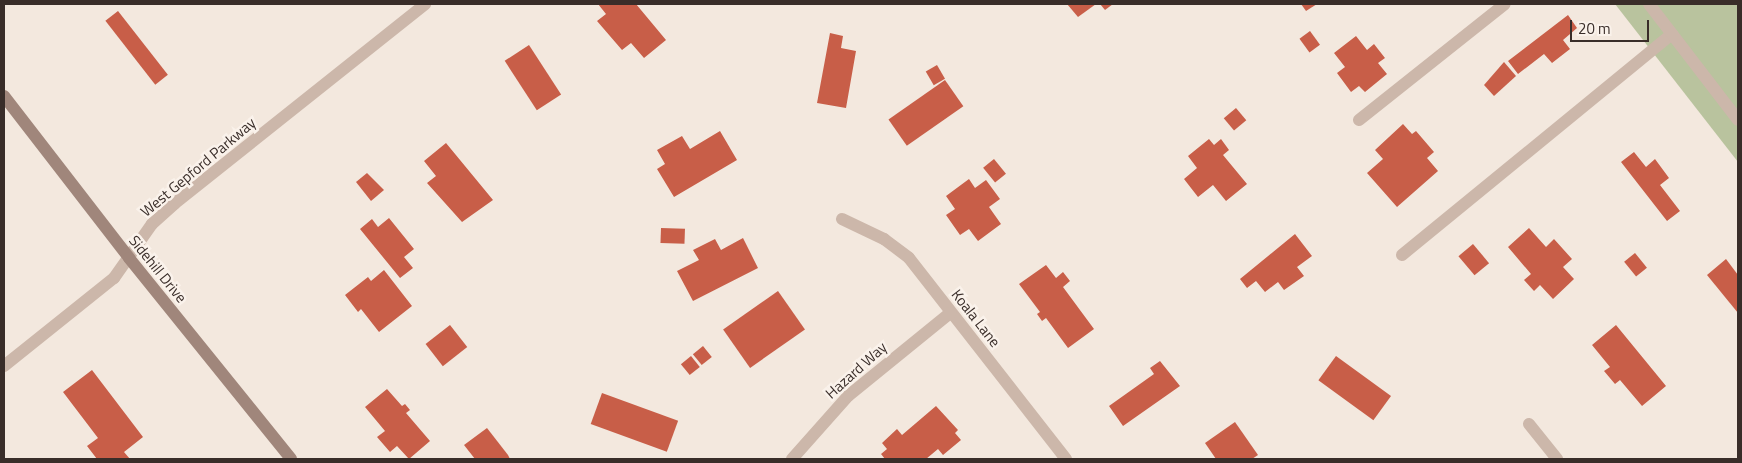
<!DOCTYPE html>
<style>
body{margin:0}
#map{position:relative;width:1742px;height:463px;overflow:hidden;background:#f3e8de;font-family:"Titillium Web",sans-serif}
div>[style]{position:absolute}
[style*='--x']{left:calc(var(--x)*1px);top:calc(var(--y)*1px);width:calc(var(--w)*1px);rotate:calc(var(--a)*1deg)}
.green>*{inset:0;background:#b9c39e}
.building>*{inset:0;background:#c85e48;transform-origin:0 0}
.lane>*{height:12px;margin:-6px;padding:0 6px;transform-origin:6px;border-radius:6px;background:#ccb7aa}
.street>*{height:12px;margin:-6px;padding:0 6px;transform-origin:6px;border-radius:6px;background:#ccb7aa}
.secondary>*{height:12px;margin:-6px;padding:0 6px;transform-origin:6px;border-radius:6px;background:#a0867b}
span{translate:-50% -50%;white-space:nowrap;text-align:center;line-height:1.15;-webkit-text-stroke:5px #faf2eb;paint-order:stroke}
.street-label{font-size:15px;color:#392d29}
.frame{position:absolute;inset:0;border:5px solid #392d29;pointer-events:none}
.scale{position:absolute;left:1570px;top:20px;width:79px;height:22px;box-sizing:border-box;border:2px solid #392d29;border-top:0;padding-left:6px;font-size:15px;line-height:18px;white-space:nowrap;color:#392d29;-webkit-text-stroke:4px #faf2eb;paint-order:stroke}
</style>
<div id="map">
<div class="green">
<div style="clip-path:polygon(1615px 4px,1738px 4px,1738px 162px)"></div>
</div>
<div class="building">
<div style="clip-path:polygon(598px 4px,636px 4px,666px 40px,644px 58px,631px 43px,622px 50px,597px 21px,606px 14px)"></div>
<div style="clip-path:polygon(1067px 4px,1096px 4px,1078px 17px)"></div>
<div style="clip-path:polygon(1100px 4px,1113px 4px,1105px 10px)"></div>
<div style="clip-path:polygon(1301px 4px,1317px 4px,1306px 11px)"></div>
<div style="left:118px;top:11px;width:81px;height:16px;rotate:52deg"></div>
<div style="clip-path:polygon(1568px 15px,1577px 28px,1563px 40px,1570px 49px,1552px 63px,1544px 54px,1518px 74px,1508px 61px)"></div>
<div style="left:1310px;top:31px;width:17px;height:13px;rotate:54deg"></div>
<div style="clip-path:polygon(830px 33px,843px 36px,841px 48px,856px 51px,846px 108px,817px 103px)"></div>
<div style="clip-path:polygon(1356px 36px,1367px 50px,1374px 44px,1385px 58px,1378px 63px,1387px 74px,1365px 92px,1359px 86px,1351px 92px,1337px 73px,1345px 67px,1334px 53px)"></div>
<div style="left:529px;top:45px;width:59px;height:29px;rotate:57deg"></div>
<div style="clip-path:polygon(1504px 62px,1516px 76px,1494px 96px,1484px 85px)"></div>
<div style="left:937px;top:65px;width:16px;height:13px;rotate:60deg"></div>
<div style="left:945px;top:80px;width:32px;height:69px;rotate:55deg"></div>
<div style="left:1236px;top:108px;width:16px;height:16px;rotate:50deg"></div>
<div style="clip-path:polygon(1403px 124px,1412px 134px,1416px 131px,1434px 152px,1427px 158px,1438px 171px,1397px 207px,1367px 173px,1383px 159px,1375px 150px)"></div>
<div style="clip-path:polygon(720px 131px,737px 160px,674px 197px,657px 169px,665px 164px,657px 150px,682px 136px,690px 149px)"></div>
<div style="clip-path:polygon(1209px 139px,1214px 145px,1221px 139px,1229px 150px,1223px 155px,1247px 184px,1226px 201px,1213px 185px,1198px 197px,1184px 179px,1197px 168px,1188px 156px)"></div>
<div style="clip-path:polygon(446px 143px,493px 200px,462px 222px,427px 183px,436px 176px,424px 161px)"></div>
<div style="clip-path:polygon(1634px 152px,1646px 167px,1655px 159px,1669px 178px,1660px 185px,1680px 211px,1667px 221px,1621px 162px)"></div>
<div style="left:994px;top:159px;width:19px;height:14px;rotate:51deg"></div>
<div style="clip-path:polygon(367px 173px,384px 190px,371px 201px,356px 182px)"></div>
<div style="clip-path:polygon(969px 179px,975px 188px,986px 180px,1000px 199px,989px 207px,1001px 224px,978px 241px,969px 229px,960px 235px,946px 215px,955px 209px,946px 196px)"></div>
<div style="clip-path:polygon(389px 218px,414px 249px,404px 257px,413px 268px,400px 278px,360px 229px,372px 219px,378px 227px)"></div>
<div style="left:661px;top:228px;width:24px;height:15px;rotate:2deg"></div>
<div style="clip-path:polygon(1529px 228px,1546px 247px,1554px 239px,1572px 259px,1563px 267px,1574px 279px,1553px 299px,1540px 285px,1534px 291px,1524px 280px,1531px 274px,1508px 247px)"></div>
<div style="clip-path:polygon(1295px 234px,1312px 256px,1297px 267px,1304px 276px,1284px 290px,1278px 282px,1265px 292px,1256px 281px,1247px 288px,1240px 279px)"></div>
<div style="clip-path:polygon(743px 238px,758px 268px,693px 301px,677px 271px,699px 260px,693px 250px,715px 239px,721px 250px)"></div>
<div style="left:1473px;top:244px;width:25px;height:19px;rotate:50deg"></div>
<div style="left:1635px;top:253px;width:19px;height:14px;rotate:51deg"></div>
<div style="clip-path:polygon(1726px 259px,1738px 275px,1738px 313px,1707px 275px)"></div>
<div style="clip-path:polygon(1046px 265px,1056px 278px,1063px 272px,1070px 281px,1063px 287px,1094px 329px,1068px 348px,1046px 318px,1042px 321px,1037px 314px,1040px 312px,1019px 284px)"></div>
<div style="clip-path:polygon(384px 270px,412px 306px,379px 332px,361px 309px,358px 312px,345px 295px,368px 277px,371px 281px)"></div>
<div style="left:778px;top:291px;width:47px;height:67px;rotate:55deg"></div>
<div style="left:450px;top:325px;width:28px;height:31px;rotate:52deg"></div>
<div style="clip-path:polygon(1616px 325px,1666px 386px,1642px 406px,1620px 380px,1615px 384px,1604px 371px,1610px 367px,1592px 345px)"></div>
<div style="left:703px;top:346px;width:14px;height:13px;rotate:51deg"></div>
<div style="left:691px;top:356px;width:14px;height:13px;rotate:51deg"></div>
<div style="left:1336px;top:356px;width:68px;height:30px;rotate:36deg"></div>
<div style="clip-path:polygon(1160px 361px,1180px 386px,1123px 426px,1109px 406px,1154px 374px,1150px 368px)"></div>
<div style="clip-path:polygon(92px 370px,143px 437px,124px 452px,130px 459px,97px 459px,87px 446px,98px 438px,63px 392px)"></div>
<div style="clip-path:polygon(387px 389px,402px 406px,405px 404px,410px 410px,406px 413px,430px 441px,409px 459px,397px 446px,390px 452px,377px 437px,385px 431px,365px 407px)"></div>
<div style="left:602px;top:393px;width:81px;height:33px;rotate:20deg"></div>
<div style="clip-path:polygon(936px 406px,958px 430px,955px 433px,961px 440px,943px 455px,938px 449px,926px 459px,885px 459px,881px 454px,887px 449px,882px 443px,897px 429px,902px 435px)"></div>
<div style="clip-path:polygon(1235px 422px,1258px 455px,1252px 459px,1216px 459px,1205px 443px)"></div>
<div style="clip-path:polygon(487px 428px,508px 455px,510px 459px,475px 459px,464px 445px)"></div>
</div>
<div class="lane">
<div style="--x:1359;--y:120;--w:186;--a:-38.5"></div>
<div style="--x:1402;--y:255;--w:349;--a:-39.3"></div>
</div>
<div class="street">
<div style="--x:1649;--y:4;--w:146;--a:52.5"></div>
<div style="--x:842;--y:219;--w:47;--a:25.5"></div>
<div style="--x:884;--y:239;--w:31;--a:37"></div>
<div style="--x:909;--y:258;--w:255;--a:52"></div>
<div style="--x:4;--y:366;--w:141;--a:-38.7"></div>
<div style="--x:114;--y:278;--w:66;--a:-54.9"></div>
<div style="--x:152;--y:224;--w:30;--a:-42"></div>
<div style="--x:174;--y:204;--w:321;--a:-38.5"></div>
<div style="--x:1529;--y:424;--w:45;--a:51.3"></div>
<div style="--x:792;--y:459;--w:84;--a:-48.4"></div>
<div style="--x:848;--y:396;--w:132;--a:-39.1"></div>
</div>
<div class="secondary">
<div style="--x:4;--y:96;--w:205;--a:52.3"></div>
<div style="--x:129;--y:258;--w:258;--a:51.1"></div>
</div>
<div class="street-label">
<span style="left:198px;top:167px;rotate:-40deg">West Gepford Parkway</span>
<span style="left:158px;top:269px;rotate:51deg">Sidehill Drive</span>
<span style="left:976px;top:318px;rotate:52deg">Koala Lane</span>
<span style="left:856px;top:370px;rotate:-42deg">Hazard Way</span>
</div>
<div class="frame"></div>
<div class="scale">20 m</div>
</div>
